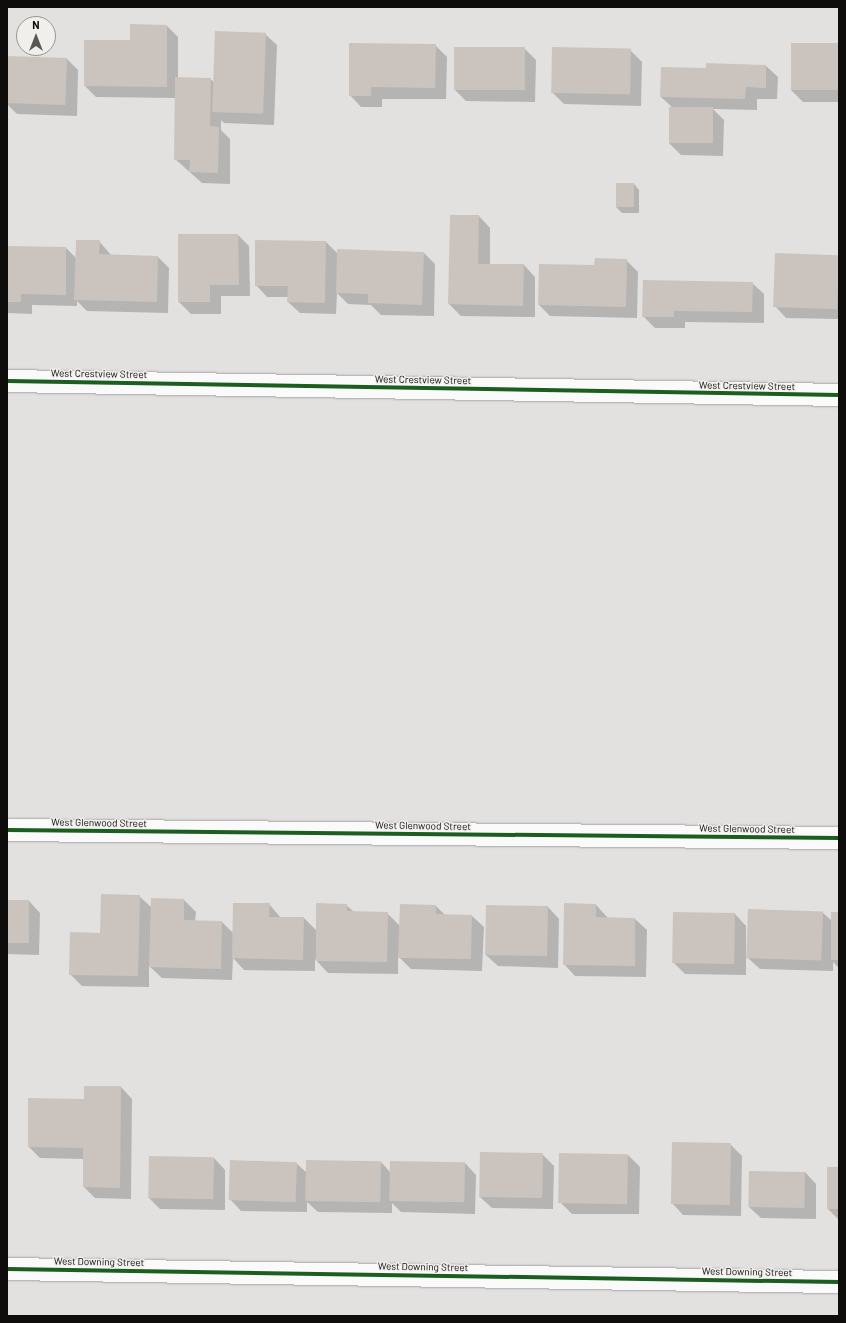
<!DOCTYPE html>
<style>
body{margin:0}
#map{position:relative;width:846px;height:1323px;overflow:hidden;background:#e3e1e0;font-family:Barlow,sans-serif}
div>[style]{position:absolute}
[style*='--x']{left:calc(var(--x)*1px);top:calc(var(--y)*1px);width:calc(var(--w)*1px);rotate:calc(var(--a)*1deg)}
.shadow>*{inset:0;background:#0003}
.building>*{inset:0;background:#cbc4be;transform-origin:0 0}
.roads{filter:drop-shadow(0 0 1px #a6a4a4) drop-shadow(0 0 1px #a6a4a4)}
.minor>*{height:22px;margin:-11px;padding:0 11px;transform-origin:11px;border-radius:11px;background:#fbfafa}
.cycleway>*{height:4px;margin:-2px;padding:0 2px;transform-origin:2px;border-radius:2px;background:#1b5e20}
span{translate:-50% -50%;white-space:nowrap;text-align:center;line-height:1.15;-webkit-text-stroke:3px #f1efec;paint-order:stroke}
.street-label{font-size:10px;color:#0e0d0c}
.frame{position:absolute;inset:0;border:8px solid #0e0d0c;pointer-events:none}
.north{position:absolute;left:16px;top:16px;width:40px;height:40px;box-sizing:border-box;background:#f1efec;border:1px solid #969592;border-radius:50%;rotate:0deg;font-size:11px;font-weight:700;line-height:16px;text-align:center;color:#0e0d0c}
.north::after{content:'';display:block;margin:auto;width:14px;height:18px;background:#595756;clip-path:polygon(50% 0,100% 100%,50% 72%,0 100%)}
</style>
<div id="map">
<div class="shadow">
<div style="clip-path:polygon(167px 26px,178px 37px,178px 78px,210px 79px,214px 82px,265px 34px,277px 45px,274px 125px,224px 123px,221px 120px,221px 130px,230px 139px,230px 184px,202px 183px,175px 159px,176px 98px,96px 97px,85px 86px,131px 41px)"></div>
<div style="clip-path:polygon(839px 44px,839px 102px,803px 102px,791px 90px)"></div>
<div style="clip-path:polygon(435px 45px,447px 57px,446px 99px,382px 99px,382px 107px,361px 107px,350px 95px)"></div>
<div style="clip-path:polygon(524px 48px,536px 60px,535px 102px,466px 101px,454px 89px)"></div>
<div style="clip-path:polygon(630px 50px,642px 62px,641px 106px,564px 104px,552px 92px)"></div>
<div style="clip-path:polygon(7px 57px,67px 59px,78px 70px,77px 116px,17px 114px,7px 104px)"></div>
<div style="clip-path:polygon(707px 64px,766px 66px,778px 77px,777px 99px,757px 99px,757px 110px,713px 109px,724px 120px,723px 156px,681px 155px,669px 143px,670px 108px,673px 108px,661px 97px,707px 69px)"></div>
<div style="clip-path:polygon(634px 184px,639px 190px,639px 213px,622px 213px,616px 207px)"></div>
<div style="clip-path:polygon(479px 216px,490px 228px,490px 265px,524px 265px,535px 277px,535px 317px,461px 316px,449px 304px)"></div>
<div style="clip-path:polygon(238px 235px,249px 246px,250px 296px,221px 296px,221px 314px,191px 314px,179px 302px)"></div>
<div style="clip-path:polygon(99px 241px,111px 255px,158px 257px,169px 268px,168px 313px,87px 311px,77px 301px,77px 306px,32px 305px,32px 314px,7px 313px,7px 247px,66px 248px,76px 258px)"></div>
<div style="clip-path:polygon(256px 241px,326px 242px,338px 254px,424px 253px,435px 264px,434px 316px,381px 315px,371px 305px,348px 304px,337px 293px,336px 314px,300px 313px,288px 302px,289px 297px,267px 297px,256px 285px)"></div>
<div style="clip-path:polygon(839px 256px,839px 319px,786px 318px,775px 306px)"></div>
<div style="clip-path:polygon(626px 260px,638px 272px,637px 318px,550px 316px,539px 305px,595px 266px)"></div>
<div style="clip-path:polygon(752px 283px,764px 294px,764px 323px,685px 322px,685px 328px,655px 328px,643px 316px)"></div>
<div style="clip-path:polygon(139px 896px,152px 908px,152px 899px,184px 900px,196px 912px,195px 921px,222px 922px,233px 933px,269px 904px,281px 918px,304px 918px,317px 931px,346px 905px,354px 912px,387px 913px,400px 926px,436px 906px,445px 915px,472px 916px,484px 927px,482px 971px,411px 969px,398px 956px,398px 974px,328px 973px,315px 959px,315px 971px,244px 970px,233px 958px,232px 980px,162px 978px,149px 966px,149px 987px,82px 986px,70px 974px,101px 934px)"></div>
<div style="clip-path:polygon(7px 901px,29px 901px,40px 913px,39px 955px,7px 954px)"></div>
<div style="clip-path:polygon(596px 905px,608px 918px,635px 919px,647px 930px,646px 977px,575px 976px,564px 964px)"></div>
<div style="clip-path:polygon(548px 907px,559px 919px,558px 968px,498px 966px,486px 955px)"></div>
<div style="clip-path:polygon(822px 912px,832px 921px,839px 913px,839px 968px,833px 962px,833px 971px,760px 969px,748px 958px)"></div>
<div style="clip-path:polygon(735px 914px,746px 926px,746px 975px,685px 974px,673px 962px)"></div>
<div style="clip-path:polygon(121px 1087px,132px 1099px,131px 1199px,95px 1198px,84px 1187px,84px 1159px,40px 1158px,29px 1147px,85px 1100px)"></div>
<div style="clip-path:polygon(730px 1144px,742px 1156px,741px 1216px,683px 1215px,672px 1203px)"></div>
<div style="clip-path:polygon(542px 1154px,554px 1166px,553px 1209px,492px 1208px,480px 1197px)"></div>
<div style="clip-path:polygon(628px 1155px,640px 1167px,639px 1214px,572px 1214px,560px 1202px)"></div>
<div style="clip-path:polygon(214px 1158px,225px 1170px,225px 1210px,160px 1209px,149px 1198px)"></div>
<div style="clip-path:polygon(381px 1162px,390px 1172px,465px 1163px,476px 1175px,475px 1214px,401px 1212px,392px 1203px,392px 1213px,318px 1212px,307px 1202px,307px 1212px,241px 1211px,230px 1199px,296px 1163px,307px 1173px)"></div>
<div style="clip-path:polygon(839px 1168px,839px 1220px,827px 1208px)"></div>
<div style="clip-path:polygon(805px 1172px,816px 1184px,816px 1219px,761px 1218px,749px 1207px)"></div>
</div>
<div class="building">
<div style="clip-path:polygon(130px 24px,167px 25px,167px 87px,84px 86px,84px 40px,130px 40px)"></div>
<div style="left:215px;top:31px;width:51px;height:81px;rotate:2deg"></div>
<div style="clip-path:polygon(349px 43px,436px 44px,435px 88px,371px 87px,371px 96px,349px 96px)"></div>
<div style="left:791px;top:43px;width:48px;height:47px"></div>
<div style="left:454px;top:47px;width:71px;height:43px"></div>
<div style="left:552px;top:47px;width:79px;height:46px;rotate:1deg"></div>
<div style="left:7px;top:56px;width:60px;height:47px;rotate:2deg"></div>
<div style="clip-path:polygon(706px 63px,766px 65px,766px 88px,746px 87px,745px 99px,660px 97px,661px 67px,706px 68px)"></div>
<div style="clip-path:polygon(175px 77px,211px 78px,210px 126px,219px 127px,218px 173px,189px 172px,190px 160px,174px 160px)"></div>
<div style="left:669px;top:107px;width:44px;height:36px"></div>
<div style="left:616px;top:183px;width:18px;height:24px"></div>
<div style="clip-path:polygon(450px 215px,479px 215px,478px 264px,524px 264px,523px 306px,448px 304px)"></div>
<div style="clip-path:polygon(178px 234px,238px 234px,239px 285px,210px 285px,210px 302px,178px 302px)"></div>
<div style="clip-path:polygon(76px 240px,100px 240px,99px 254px,158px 256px,157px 302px,74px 300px)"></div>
<div style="clip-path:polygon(255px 240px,326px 241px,325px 303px,287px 302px,288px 286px,255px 286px)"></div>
<div style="clip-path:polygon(7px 246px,66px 247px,66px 295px,21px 294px,21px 302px,7px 302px)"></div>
<div style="clip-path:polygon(337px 249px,424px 252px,422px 305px,368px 303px,368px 294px,336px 293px)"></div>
<div style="left:775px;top:253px;width:64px;height:54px;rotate:2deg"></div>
<div style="clip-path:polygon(595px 258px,627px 259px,626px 307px,538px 305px,539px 264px,594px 265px)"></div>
<div style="clip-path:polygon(643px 280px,753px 282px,752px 312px,674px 311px,674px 317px,642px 317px)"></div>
<div style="clip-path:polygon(101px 894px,140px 895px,138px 976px,69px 975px,70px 932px,100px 933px)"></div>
<div style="clip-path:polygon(151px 898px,184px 899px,184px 920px,222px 921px,221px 969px,149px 967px)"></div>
<div style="left:7px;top:900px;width:22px;height:43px"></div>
<div style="clip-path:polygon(233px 903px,270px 903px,269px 917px,304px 917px,303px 960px,232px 958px)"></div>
<div style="clip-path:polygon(316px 903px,347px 904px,347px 911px,388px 912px,387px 962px,316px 961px)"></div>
<div style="clip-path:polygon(564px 903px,596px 904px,596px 917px,635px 918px,635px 966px,563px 965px)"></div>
<div style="clip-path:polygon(400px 904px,436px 905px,436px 914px,472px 915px,471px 959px,398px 958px)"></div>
<div style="left:486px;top:905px;width:62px;height:50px;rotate:1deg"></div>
<div style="left:748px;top:909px;width:75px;height:49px;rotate:2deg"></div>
<div style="left:673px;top:912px;width:62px;height:51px;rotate:1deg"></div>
<div style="left:831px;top:912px;width:8px;height:48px"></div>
<div style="clip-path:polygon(84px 1086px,121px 1086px,120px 1188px,83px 1187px,83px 1148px,28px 1147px,28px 1098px,84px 1099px)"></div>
<div style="left:672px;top:1142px;width:59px;height:62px;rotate:1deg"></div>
<div style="left:480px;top:1152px;width:63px;height:45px;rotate:1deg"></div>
<div style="left:559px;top:1153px;width:69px;height:50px;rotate:1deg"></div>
<div style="left:149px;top:1156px;width:65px;height:42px;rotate:1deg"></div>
<div style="left:230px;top:1160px;width:67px;height:40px;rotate:2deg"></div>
<div style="left:306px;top:1160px;width:75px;height:41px;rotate:1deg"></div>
<div style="left:390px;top:1161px;width:75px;height:40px;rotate:1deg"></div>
<div style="left:827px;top:1167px;width:12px;height:42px"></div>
<div style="left:749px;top:1171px;width:56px;height:36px;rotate:1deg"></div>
</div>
<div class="roads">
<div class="minor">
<div style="--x:7;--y:381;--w:832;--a:0.96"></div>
<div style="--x:7;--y:830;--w:832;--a:0.55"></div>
<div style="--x:7;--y:1269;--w:832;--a:0.9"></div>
</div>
</div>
<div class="cycleway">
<div style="--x:7;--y:381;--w:832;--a:0.96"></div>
<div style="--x:7;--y:830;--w:832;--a:0.55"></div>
<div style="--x:7;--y:1269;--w:832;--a:0.9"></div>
</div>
<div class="street-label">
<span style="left:99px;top:374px;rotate:1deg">West Crestview Street</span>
<span style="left:423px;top:380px;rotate:1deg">West Crestview Street</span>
<span style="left:747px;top:386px;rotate:1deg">West Crestview Street</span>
<span style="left:99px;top:823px;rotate:1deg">West Glenwood Street</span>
<span style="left:423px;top:826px;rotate:1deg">West Glenwood Street</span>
<span style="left:747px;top:829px;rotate:1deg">West Glenwood Street</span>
<span style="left:99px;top:1262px;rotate:1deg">West Downing Street</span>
<span style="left:423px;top:1267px;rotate:1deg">West Downing Street</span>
<span style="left:747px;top:1272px;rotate:1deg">West Downing Street</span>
</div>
<div class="frame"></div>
<div class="north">N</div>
</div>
